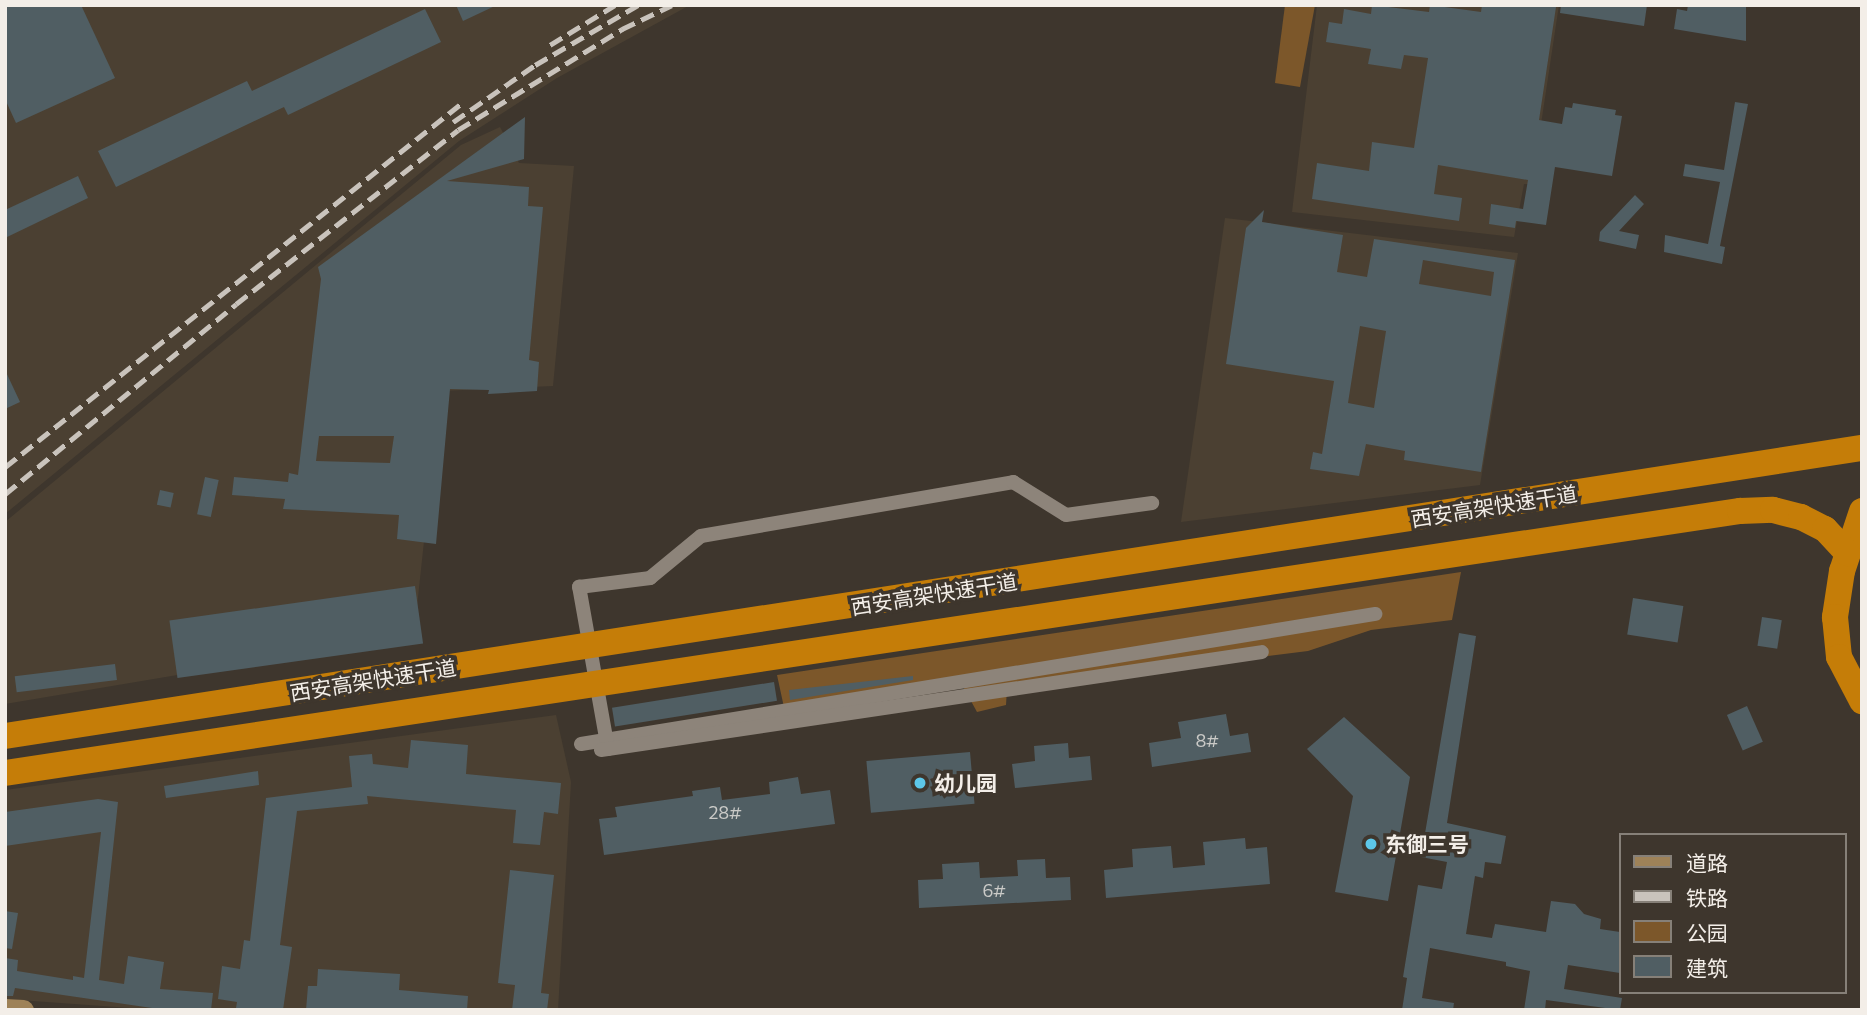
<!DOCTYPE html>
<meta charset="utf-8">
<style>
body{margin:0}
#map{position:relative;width:1867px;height:1015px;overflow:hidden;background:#3e362d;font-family:Commissioner,"Noto Sans SC",sans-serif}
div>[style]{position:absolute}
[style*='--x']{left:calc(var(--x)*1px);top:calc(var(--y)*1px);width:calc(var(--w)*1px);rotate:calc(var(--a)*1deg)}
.built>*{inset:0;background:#4b4032}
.green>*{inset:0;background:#7c572a}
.building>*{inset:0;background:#505e63;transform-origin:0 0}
.street>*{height:14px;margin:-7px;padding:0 7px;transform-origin:7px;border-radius:7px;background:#8d847a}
.secondary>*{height:21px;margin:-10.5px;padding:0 10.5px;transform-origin:10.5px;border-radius:10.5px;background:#9e8258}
.highway>*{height:26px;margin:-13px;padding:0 13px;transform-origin:13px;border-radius:13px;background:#c57d08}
.rail>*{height:4.5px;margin-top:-2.25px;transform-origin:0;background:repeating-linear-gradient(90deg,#c9c3bc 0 14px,transparent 0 21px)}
.dots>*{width:19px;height:19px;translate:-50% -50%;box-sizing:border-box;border:4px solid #3e362d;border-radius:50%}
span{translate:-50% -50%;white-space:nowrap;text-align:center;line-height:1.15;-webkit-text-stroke:7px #3e362d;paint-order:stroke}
.number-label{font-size:18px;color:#cacac7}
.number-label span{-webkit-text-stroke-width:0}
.street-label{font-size:21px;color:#f3eee8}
.poi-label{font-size:21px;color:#f3eee8;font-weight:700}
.left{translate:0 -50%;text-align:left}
.frame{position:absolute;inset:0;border:7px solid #f3eee8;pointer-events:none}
.legend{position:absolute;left:1619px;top:833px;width:228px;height:161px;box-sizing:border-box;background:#3e362d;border:2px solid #868078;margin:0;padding:9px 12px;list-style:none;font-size:21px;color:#f3eee8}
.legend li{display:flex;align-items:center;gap:14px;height:35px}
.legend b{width:35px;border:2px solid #868078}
</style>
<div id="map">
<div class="built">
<div style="clip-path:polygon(5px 5px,690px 5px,557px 78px,459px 141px,5px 514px)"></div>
<div style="clip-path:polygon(1317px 5px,1559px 5px,1532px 184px,1524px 184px,1514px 237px,1292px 212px)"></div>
<div style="clip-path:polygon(500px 127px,519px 163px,574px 166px,553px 386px,440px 391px,414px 635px,5px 704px,5px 522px,461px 145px)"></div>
<div style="clip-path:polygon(1225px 218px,1518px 253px,1480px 485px,1181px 522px)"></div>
<div style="clip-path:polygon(556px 715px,571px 782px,558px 1010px,158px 1010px,5px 999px,5px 790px)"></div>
</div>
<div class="green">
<div style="clip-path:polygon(1285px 5px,1315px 5px,1300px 87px,1275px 83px)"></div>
<div style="clip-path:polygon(1461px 572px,1452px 620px,1371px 630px,1308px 651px,1007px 689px,1006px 705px,977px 712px,959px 679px,785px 712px,777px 675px)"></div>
</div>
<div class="building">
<div style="clip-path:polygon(5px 5px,81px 5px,115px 78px,16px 123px,5px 99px)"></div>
<div style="clip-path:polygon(456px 5px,497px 5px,463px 21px)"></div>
<div style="clip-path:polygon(1372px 5px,1429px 12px,1430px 5px,1481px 12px,1482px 5px,1556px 7px,1539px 120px,1562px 124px,1565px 107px,1572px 108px,1573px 103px,1616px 110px,1615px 115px,1622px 116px,1612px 176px,1555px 167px,1546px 225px,1516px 221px,1515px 228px,1489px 224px,1491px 204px,1523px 209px,1528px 180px,1438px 165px,1434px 194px,1462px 198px,1459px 221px,1312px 199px,1317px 163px,1369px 171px,1372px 142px,1414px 148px,1428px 58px,1404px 55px,1401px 69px,1368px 64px,1371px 49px,1326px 42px,1329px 22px,1342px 24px,1344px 9px,1371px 14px)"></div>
<div style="clip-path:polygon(1561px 5px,1647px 5px,1644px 26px,1560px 13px)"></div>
<div style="clip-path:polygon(1688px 5px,1746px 5px,1746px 41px,1674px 29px,1677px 9px,1687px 11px)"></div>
<div style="clip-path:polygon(425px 9px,441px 42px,288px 115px,284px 107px,116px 187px,98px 151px,247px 81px,252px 91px)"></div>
<div style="clip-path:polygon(1735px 102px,1748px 104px,1720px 246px,1725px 247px,1722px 264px,1664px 252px,1665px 235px,1708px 244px,1720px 182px,1683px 176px,1685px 164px,1724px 170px)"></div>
<div style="clip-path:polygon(evenodd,525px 117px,524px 159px,447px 181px,529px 187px,528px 206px,543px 207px,529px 360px,539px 362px,537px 391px,488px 394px,489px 390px,450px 389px,436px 544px,397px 539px,399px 515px,283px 509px,285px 499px,232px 495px,234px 477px,288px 482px,289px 473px,298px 475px,321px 279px,318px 267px,525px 117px,319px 436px,394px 436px,390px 463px,316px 461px,319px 436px)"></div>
<div style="clip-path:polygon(78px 176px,88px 198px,5px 238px,5px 210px)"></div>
<div style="clip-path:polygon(1635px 195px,1644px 204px,1619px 231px,1639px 235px,1636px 249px,1599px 241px,1600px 232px)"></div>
<div style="clip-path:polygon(evenodd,1264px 210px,1262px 222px,1343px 235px,1337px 272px,1367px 277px,1374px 239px,1515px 260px,1481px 472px,1404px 460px,1405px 451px,1366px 444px,1359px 476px,1310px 469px,1313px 452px,1322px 454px,1334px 381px,1226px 364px,1246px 228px,1264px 210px,1423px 260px,1494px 272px,1491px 296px,1419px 284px,1423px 260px,1264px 210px,1360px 326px,1386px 331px,1374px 408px,1348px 403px,1360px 326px)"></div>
<div style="clip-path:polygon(5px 370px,20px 402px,5px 409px)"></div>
<div style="left:205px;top:477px;width:14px;height:38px;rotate:12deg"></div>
<div style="left:160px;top:490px;width:14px;height:15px;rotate:12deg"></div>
<div style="left:415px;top:586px;width:58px;height:248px;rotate:82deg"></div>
<div style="left:1633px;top:598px;width:51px;height:37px;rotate:9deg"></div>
<div style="left:1762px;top:617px;width:20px;height:29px;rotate:9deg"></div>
<div style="clip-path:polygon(1459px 633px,1476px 636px,1447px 823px,1506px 836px,1501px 864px,1485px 862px,1483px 878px,1475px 876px,1466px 934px,1492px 938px,1495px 924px,1546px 932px,1551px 901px,1575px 904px,1584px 914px,1601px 919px,1600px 929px,1620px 932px,1620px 973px,1568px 965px,1564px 989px,1622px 998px,1620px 1010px,1546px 1000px,1545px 1010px,1524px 1010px,1530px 971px,1506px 966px,1506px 962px,1430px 948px,1422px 998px,1454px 1003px,1453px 1010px,1402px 1010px,1407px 978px,1403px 977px,1418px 885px,1442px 889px,1447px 862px,1421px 857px)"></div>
<div style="left:115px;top:664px;width:16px;height:101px;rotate:83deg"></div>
<div style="clip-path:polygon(913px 676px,913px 680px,790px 700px,789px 690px)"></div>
<div style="left:774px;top:682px;width:19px;height:164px;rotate:81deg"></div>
<div style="left:1747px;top:706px;width:39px;height:22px;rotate:66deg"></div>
<div style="clip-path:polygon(1226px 714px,1230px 736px,1248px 733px,1251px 752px,1152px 767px,1149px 743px,1181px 738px,1178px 722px)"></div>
<div style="clip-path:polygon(1344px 717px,1410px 777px,1388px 901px,1335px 892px,1353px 796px,1307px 749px)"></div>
<div style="clip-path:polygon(411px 740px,468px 745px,466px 774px,561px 783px,558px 814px,544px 812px,540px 845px,513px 843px,516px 810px,367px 796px,368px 804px,297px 811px,280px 945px,292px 947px,283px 1010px,236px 1008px,237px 1002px,218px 999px,222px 966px,240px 969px,244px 940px,250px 941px,266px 798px,352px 787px,349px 756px,372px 754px,373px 764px,408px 768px)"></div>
<div style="clip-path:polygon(1068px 743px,1069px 758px,1090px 756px,1092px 780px,1015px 788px,1012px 764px,1035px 761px,1034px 746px)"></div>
<div style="left:970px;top:752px;width:52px;height:104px;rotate:85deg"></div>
<div style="clip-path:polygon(258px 771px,259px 785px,166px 798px,164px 786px)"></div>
<div style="clip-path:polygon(798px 777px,801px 794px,830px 790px,835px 824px,604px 855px,599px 819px,617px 817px,615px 807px,693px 796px,692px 791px,720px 787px,722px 800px,770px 794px,769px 782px)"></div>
<div style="clip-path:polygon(98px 799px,118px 802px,99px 980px,124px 984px,128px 956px,164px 962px,160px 989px,213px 993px,211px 1010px,152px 1008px,15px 988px,13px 996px,5px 996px,5px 958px,18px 960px,17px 971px,73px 980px,73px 976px,84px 978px,101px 832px,5px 846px,5px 812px)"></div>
<div style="clip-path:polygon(1245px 838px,1246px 849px,1267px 847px,1270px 884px,1106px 898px,1104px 870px,1133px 867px,1132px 849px,1171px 846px,1173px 868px,1205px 865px,1203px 842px)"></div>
<div style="clip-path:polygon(1045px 859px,1046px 878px,1070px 877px,1071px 900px,919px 908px,918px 880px,943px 879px,942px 864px,979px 862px,980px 878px,1018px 876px,1017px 860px)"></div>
<div style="clip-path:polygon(510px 870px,554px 875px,541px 993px,549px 994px,547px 1010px,512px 1010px,515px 985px,498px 983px)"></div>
<div style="clip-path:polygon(5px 911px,18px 913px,12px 949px,5px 948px)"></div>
<div style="clip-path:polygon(318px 969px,400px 974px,399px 990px,468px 996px,467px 1010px,306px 1010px,308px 986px,317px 986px)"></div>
</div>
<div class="street">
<div style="--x:581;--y:744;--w:805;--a:-9.3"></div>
<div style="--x:608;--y:749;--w:165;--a:-100.1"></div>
<div style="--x:579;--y:587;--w:72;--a:-7.2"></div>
<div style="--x:650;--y:578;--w:66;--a:-39.5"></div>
<div style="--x:701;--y:536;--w:317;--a:-9.8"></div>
<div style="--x:1013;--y:482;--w:62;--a:31.9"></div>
<div style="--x:1066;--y:515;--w:87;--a:-7.9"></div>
<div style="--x:601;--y:750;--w:668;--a:-8.43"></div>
</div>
<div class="secondary">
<div style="--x:5;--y:1009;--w:18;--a:3"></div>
</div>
<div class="highway">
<div style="--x:1862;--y:511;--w:63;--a:108.4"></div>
<div style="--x:1842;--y:571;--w:47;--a:98.7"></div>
<div style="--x:1835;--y:617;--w:40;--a:84.3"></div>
<div style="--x:1839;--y:657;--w:50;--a:62.4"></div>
<div style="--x:5;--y:736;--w:1879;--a:-8.82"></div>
<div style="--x:5;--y:773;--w:1755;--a:-8.59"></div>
<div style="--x:1740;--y:511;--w:33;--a:-2"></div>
<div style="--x:1773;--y:510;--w:29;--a:14"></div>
<div style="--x:1801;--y:517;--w:27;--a:27"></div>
<div style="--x:1825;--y:529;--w:33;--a:47"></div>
</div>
<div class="rail">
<div style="--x:550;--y:45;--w:76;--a:-31.6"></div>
<div style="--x:453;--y:122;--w:100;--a:-34.8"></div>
<div style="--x:535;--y:65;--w:119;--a:-30.2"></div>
<div style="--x:5;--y:467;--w:584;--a:-38.54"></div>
<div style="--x:5;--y:494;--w:299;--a:-39.4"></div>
<div style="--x:236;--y:304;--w:282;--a:-38.1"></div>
<div style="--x:458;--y:130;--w:193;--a:-31.6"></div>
<div style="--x:622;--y:29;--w:55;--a:-25.6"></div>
</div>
<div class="dots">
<div style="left:920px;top:783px;background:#5dc7e8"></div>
<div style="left:1371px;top:844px;background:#5dc7e8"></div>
</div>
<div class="number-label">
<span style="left:1207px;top:740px">8#</span>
<span style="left:725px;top:812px">28#</span>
<span style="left:994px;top:890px">6#</span>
</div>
<div class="street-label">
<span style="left:1494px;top:506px;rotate:-9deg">西安高架快速干道</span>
<span style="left:934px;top:594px;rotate:-9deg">西安高架快速干道</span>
<span style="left:373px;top:680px;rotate:-9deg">西安高架快速干道</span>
</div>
<div class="poi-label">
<span class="left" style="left:934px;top:783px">幼儿园</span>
<span class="left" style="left:1385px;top:844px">东御三号</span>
</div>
<div class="frame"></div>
<ul class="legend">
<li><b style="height:9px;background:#9e8258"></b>道路</li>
<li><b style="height:9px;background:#c9c3bc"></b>铁路</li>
<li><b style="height:19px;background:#7c572a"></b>公园</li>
<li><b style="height:19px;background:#505e63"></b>建筑</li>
</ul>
</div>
